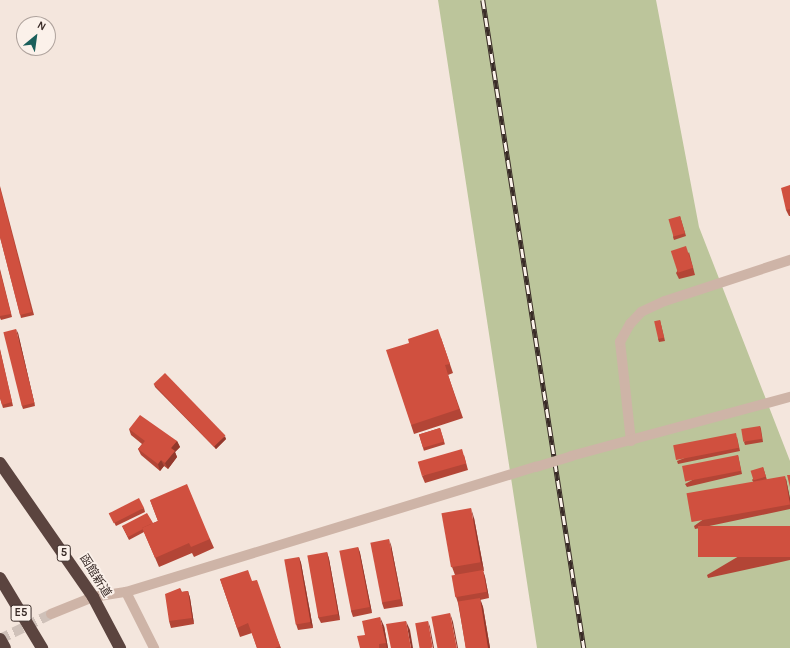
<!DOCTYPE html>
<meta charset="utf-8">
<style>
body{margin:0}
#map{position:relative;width:790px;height:648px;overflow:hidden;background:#f4e6dd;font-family:Karla,"Noto Sans JP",sans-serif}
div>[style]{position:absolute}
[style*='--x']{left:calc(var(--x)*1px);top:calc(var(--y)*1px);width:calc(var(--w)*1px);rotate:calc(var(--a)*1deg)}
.green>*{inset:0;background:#bcc59b}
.minor-tunnel>*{height:10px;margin-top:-5px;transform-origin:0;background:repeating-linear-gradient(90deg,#cfc1b9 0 10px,transparent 0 15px)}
.minor>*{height:10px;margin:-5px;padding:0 5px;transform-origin:5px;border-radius:5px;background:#ceb4a7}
.highway>*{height:12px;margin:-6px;padding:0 6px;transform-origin:6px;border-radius:6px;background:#5b443f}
.rail>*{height:4.5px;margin-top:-2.25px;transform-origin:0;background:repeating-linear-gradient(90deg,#fbf1ea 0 9px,#3a2c28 0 18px);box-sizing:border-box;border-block:1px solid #3a2c28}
.minor-bridge>*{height:10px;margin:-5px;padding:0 5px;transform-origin:5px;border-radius:5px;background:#ceb4a7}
.wall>*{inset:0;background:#b34536;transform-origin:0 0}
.shaded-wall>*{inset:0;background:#92382c}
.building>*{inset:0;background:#d0503f;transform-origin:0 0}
span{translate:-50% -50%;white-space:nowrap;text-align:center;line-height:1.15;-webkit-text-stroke:3.5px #fbf1ea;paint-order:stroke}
.shield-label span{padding:1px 3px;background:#fbf1ea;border:1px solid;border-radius:3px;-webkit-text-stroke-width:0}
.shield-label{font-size:11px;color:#3a2c28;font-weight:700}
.street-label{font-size:12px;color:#3a2c28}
.north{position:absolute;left:16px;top:16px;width:40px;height:40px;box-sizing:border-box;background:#fbf1ea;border:1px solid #aea29c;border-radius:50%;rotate:29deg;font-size:11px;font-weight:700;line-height:16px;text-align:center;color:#3a2c28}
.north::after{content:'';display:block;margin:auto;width:14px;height:18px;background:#1a5f5b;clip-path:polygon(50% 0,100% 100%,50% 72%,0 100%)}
</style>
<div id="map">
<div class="green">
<div style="clip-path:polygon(438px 0,656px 0,699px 227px,790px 461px,790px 648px,537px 648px)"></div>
</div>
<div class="minor-tunnel">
<div style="--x:0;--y:639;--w:57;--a:-26.1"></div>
</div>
<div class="minor">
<div style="--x:631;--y:441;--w:100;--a:-96.3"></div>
<div style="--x:620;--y:342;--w:21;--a:-61"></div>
<div style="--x:630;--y:324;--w:16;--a:-47"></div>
<div style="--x:641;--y:312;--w:26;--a:-25"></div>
<div style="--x:665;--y:301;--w:132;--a:-18.2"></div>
<div style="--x:571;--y:456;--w:227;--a:-15.1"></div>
<div style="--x:126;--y:592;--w:63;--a:63.4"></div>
<div style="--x:51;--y:614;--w:45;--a:-22"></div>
<div style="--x:93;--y:597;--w:33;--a:-9"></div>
<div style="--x:126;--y:592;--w:429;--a:-17"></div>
</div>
<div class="highway">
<div style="--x:0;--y:463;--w:163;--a:55.2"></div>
<div style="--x:93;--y:597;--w:58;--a:62.1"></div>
<div style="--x:0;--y:578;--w:82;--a:59"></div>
<div style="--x:0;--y:639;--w:10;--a:61"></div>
</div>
<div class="rail">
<div style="--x:483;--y:0;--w:656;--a:81.14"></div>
</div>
<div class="minor-bridge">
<div style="--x:536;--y:467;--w:37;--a:-17"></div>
</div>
<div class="wall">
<div style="clip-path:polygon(790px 185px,790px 216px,789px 216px,786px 210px)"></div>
<div style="clip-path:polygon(0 186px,34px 315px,21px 318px,0 237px)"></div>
<div style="clip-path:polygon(680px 216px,686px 236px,674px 240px,673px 237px)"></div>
<div style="clip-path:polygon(689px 252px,695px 275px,679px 279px,676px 273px)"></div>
<div style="clip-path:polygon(0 269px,12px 317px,1px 320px,0 318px)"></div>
<div style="clip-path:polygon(660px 320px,665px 341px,659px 342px,658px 339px)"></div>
<div style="clip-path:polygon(18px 333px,35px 406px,23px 409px,22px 406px)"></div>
<div style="clip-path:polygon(441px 338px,453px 373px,448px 375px,463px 418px,414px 434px,411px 425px)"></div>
<div style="clip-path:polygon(0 349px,13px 406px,3px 408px,0 398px)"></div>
<div style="clip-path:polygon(154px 384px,226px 439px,216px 449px,155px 387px)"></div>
<div style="clip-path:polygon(760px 426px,761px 429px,763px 442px,745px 445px,744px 442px)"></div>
<div style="left:440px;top:428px;width:17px;height:22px;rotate:73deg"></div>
<div style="clip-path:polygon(129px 429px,177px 441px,180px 447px,175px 452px,177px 457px,168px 469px,164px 466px,160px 471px,141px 455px,138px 449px,142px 444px,131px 435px)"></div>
<div style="clip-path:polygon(737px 437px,740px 451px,678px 464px,677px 461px)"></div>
<div style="clip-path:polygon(464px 455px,468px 470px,425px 483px,422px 476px)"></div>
<div style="clip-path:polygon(738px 455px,742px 474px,687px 487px,685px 484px)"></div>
<div style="clip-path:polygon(763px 467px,767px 480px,786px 479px,790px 499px,790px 509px,695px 529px,694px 526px,754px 483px,752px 480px)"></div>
<div style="clip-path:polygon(150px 500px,210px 539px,214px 548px,194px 557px,192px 553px,159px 567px,144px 532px,129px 540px,122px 526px,153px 523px,158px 521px)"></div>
<div style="clip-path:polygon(144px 508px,145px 512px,116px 526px,109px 513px)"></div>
<div style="clip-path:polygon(474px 518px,484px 571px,483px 571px,485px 577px,489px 598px,480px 600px,483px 607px,490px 648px,466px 648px,458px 603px,456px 597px,455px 575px,452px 567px)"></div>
<div style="clip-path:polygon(790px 526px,790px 560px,708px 578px,707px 575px)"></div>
<div style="clip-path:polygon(391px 545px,403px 606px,384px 609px,382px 603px)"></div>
<div style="clip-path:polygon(358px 547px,360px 553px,372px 613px,353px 617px,351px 611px)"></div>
<div style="clip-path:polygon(327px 552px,329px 559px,340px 620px,321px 623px,318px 617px)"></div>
<div style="clip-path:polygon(299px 557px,301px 563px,313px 628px,298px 630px,296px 624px)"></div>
<div style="clip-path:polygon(220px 579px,253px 581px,281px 648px,257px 648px,252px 633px,240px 637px)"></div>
<div style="clip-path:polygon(180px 588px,182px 592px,188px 591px,190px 598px,194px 624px,171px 628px,169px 621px)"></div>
<div style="clip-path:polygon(384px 626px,388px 648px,360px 648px,365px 635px)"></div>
</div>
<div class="shaded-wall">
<div style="clip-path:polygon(16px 329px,18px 333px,35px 406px,34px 403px)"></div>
<div style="clip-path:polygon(225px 436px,226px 439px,216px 449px,214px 446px)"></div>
<div style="clip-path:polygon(177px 441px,180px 447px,175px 452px,177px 457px,168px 469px,165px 463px,171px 448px)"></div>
<div style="clip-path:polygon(161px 460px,164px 466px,160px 471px,158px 464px)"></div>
<div style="clip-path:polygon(785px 476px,786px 479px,790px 499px,790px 503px)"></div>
<div style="clip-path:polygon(471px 508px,474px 518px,484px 571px,481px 562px)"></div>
<div style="clip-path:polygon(389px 539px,391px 545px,403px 606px,401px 599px)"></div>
<div style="clip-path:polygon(358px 547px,360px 553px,372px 613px,370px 607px)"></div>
<div style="clip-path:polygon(327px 552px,329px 559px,340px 620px,338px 614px)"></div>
<div style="clip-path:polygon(299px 557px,301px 563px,313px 628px,310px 622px)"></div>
<div style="clip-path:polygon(483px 570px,485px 577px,489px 598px,487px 592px)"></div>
<div style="clip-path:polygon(188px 591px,190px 598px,194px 624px,192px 618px)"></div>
<div style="clip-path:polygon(480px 598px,483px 607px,490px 648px,488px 648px)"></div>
<div style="clip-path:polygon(450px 613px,453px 622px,458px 648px,457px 648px)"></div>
<div style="clip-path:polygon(380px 617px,384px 626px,388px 648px,387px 648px,386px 643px)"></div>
<div style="clip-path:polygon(406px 621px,410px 630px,413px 648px,411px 648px)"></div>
<div style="clip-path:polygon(428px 621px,430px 627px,434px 648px,433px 648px)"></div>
</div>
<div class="building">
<div style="clip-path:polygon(790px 185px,790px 209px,786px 210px,781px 188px)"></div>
<div style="clip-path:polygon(0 188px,32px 312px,20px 315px,0 237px)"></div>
<div style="left:680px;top:216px;width:18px;height:12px;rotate:74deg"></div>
<div style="left:686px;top:246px;width:23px;height:16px;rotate:72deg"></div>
<div style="clip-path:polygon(0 271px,11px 314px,0 316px)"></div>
<div style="left:660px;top:320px;width:18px;height:6px;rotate:77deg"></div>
<div style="left:16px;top:329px;width:76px;height:13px;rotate:76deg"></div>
<div style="clip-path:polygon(438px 329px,450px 364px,445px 365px,459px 409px,411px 425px,386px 350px,409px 343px,408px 339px)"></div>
<div style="clip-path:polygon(0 350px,12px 402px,2px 405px,0 398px)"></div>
<div style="left:165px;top:373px;width:87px;height:16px;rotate:46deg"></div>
<div style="clip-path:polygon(140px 415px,177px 441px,171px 448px,175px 451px,165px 463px,161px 460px,158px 464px,138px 449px,145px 441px,129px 429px)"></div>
<div style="left:760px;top:426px;width:13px;height:19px;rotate:81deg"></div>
<div style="left:440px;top:428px;width:14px;height:22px;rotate:73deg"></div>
<div style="left:736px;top:433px;width:15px;height:64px;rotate:79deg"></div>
<div style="left:462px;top:449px;width:15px;height:46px;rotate:74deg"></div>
<div style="left:738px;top:455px;width:16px;height:57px;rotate:79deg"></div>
<div style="left:763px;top:467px;width:10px;height:13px;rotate:73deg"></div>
<div style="clip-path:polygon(787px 475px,790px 475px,790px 487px)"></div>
<div style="left:785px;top:476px;width:29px;height:100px;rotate:80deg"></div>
<div style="clip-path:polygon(187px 484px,210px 539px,191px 547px,189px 543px,155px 558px,142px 528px,158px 521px,150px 500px)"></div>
<div style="left:139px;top:498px;width:11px;height:34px;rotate:63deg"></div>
<div style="left:471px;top:508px;width:55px;height:30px;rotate:80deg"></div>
<div style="clip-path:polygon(147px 513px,153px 523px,142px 528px,143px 529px,128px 537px,122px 526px)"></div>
<div style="left:790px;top:526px;width:31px;height:92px;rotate:90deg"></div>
<div style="left:389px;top:539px;width:61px;height:19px;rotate:79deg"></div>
<div style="left:358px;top:547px;width:61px;height:19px;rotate:79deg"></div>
<div style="left:327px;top:552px;width:63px;height:20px;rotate:80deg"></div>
<div style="left:299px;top:557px;width:66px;height:15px;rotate:80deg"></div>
<div style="clip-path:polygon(248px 570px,252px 581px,257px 580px,280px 646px,275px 648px,257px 648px,248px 623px,237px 628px,220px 579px)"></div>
<div style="left:483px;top:570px;width:22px;height:32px;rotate:80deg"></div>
<div style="clip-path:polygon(180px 588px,181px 592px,188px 591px,192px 618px,169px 621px,165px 594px)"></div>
<div style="left:480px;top:598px;width:51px;height:22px;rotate:81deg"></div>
<div style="left:450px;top:613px;width:36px;height:19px;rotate:79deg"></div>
<div style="clip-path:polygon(380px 617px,386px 643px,379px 644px,379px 648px,360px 648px,357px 636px,365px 635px,362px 621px)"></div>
<div style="clip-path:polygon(406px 621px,411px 648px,391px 648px,386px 624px)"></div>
<div style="left:428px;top:621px;width:27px;height:13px;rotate:80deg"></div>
</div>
<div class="shield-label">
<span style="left:64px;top:553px">5</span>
<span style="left:21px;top:613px">E5</span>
</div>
<div class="street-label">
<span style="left:95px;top:576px;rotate:58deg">函館新道</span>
</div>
<div class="north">N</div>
</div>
